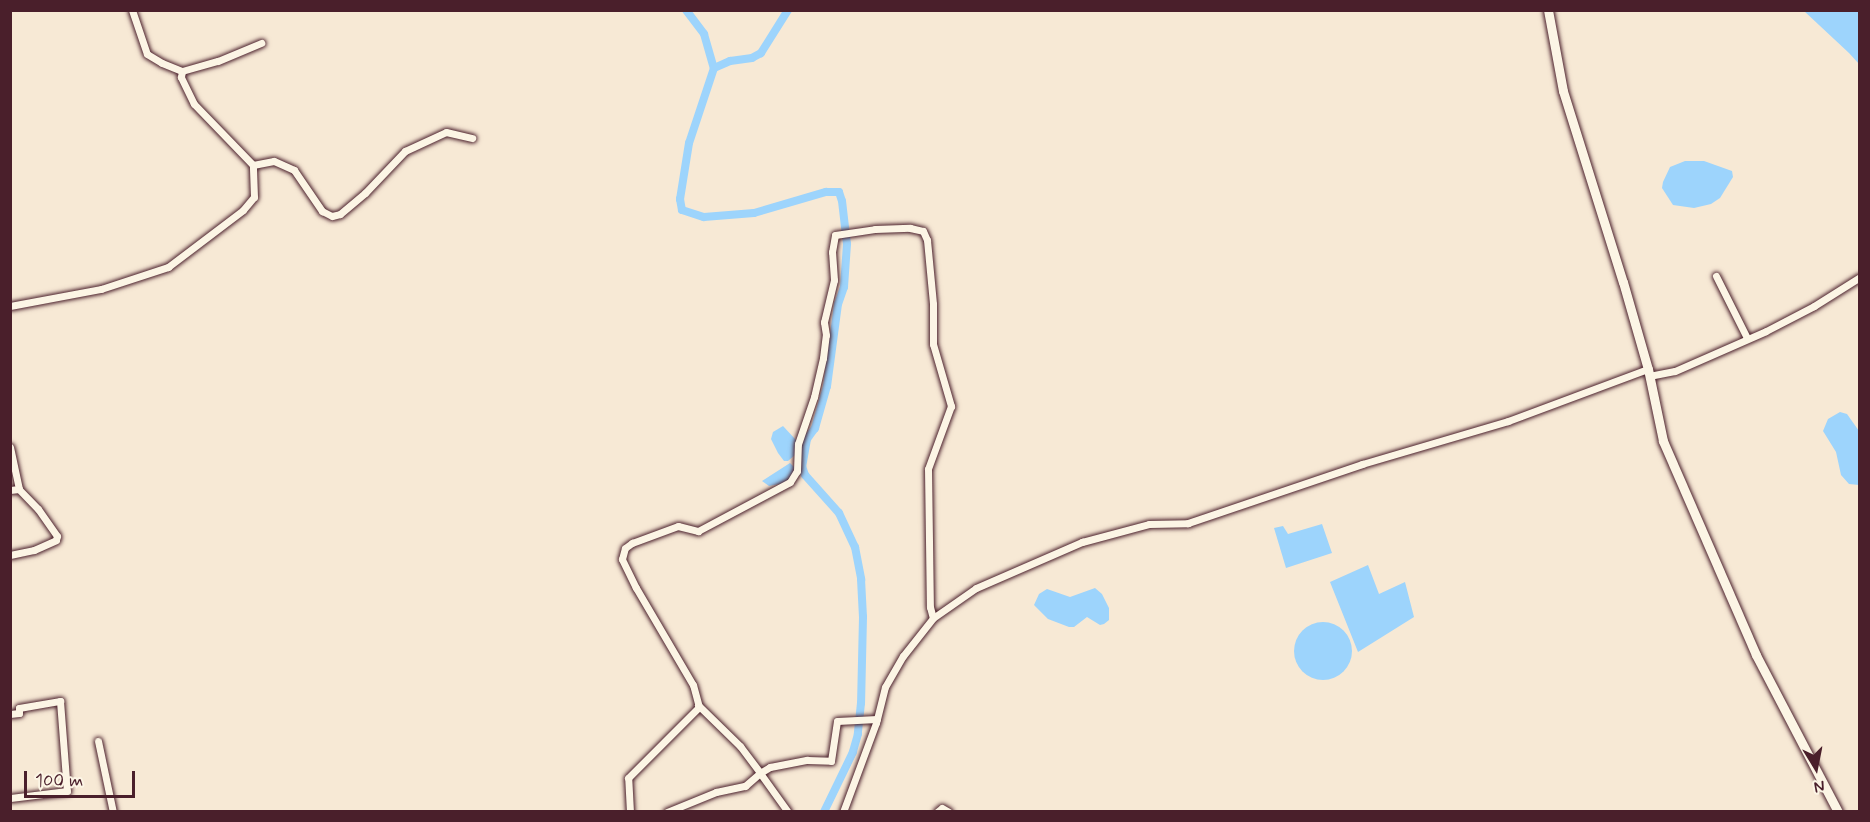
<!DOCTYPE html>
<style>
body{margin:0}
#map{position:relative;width:1870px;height:822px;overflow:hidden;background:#f7e9d5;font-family:Mynerve,sans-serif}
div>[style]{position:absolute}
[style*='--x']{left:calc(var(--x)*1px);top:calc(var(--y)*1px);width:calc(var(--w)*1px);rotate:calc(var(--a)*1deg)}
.water>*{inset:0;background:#9dd4fc}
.round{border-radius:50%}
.canal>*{height:8px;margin:-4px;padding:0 4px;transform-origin:4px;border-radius:4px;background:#9dd4fc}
.roads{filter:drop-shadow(0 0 2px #4a1f2b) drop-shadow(0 0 2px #4a1f2b)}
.street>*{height:7px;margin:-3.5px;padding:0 3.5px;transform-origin:3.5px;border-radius:3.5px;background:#fcf5e5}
.secondary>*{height:9px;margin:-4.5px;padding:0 4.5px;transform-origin:4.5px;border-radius:4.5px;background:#fcf5e5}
span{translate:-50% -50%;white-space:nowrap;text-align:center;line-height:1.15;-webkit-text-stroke:5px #fcf5e5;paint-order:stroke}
.frame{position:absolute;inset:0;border:12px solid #4a1f2b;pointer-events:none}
.north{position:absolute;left:1786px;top:738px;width:60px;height:60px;-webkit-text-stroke:4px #fcf5e5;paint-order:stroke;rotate:170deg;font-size:16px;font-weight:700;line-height:24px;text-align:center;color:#4a1f2b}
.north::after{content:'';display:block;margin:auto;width:21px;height:27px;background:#4a1f2b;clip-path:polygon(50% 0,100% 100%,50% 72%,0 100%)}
.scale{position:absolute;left:24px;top:771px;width:111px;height:27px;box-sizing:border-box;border:3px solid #4a1f2b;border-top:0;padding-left:8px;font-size:18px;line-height:21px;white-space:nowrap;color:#4a1f2b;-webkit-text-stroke:4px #fcf5e5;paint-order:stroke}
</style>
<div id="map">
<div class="water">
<div style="clip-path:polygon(1804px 11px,1859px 11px,1859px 64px,1849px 53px)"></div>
<div style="clip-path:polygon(1685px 161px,1704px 161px,1732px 171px,1733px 177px,1720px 198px,1711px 204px,1694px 208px,1673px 205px,1662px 188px,1663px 182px,1670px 167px)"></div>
<div style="clip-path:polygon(1840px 412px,1847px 414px,1859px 431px,1859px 485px,1849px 484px,1841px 475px,1836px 452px,1823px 431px,1828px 419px)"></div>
<div style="clip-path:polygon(783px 426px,796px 440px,795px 455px,788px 461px,784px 461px,778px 453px,771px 439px,773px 432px)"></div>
<div style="clip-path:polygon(790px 463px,794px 467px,793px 475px,785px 483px,769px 486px,762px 481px)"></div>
<div style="clip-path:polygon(1322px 524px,1332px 553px,1286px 568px,1274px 528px,1283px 526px,1288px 534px)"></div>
<div style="clip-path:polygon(1368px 565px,1379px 594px,1405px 582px,1414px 617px,1358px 652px,1330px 582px)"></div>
<div style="clip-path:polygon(1095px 588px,1102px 594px,1109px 608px,1109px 620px,1104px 624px,1100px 625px,1087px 617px,1074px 627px,1069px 627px,1048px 619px,1034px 605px,1039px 594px,1047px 589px,1070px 597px)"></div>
<div class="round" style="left:1294px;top:622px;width:58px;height:58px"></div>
</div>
<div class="canal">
<div style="--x:686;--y:10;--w:30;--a:53"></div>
<div style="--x:704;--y:34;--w:35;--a:74"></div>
<div style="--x:788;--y:10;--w:51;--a:122.1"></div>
<div style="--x:761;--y:53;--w:10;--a:151"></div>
<div style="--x:752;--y:58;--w:22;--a:172"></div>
<div style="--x:730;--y:61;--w:17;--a:156"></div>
<div style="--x:714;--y:68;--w:79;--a:108.4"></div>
<div style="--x:689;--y:143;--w:57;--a:99.1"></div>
<div style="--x:680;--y:199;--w:11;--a:80"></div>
<div style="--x:682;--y:210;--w:23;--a:18"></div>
<div style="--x:704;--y:217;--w:50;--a:-4.6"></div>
<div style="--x:754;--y:213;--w:75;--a:-16.3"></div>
<div style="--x:826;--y:192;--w:13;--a:0"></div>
<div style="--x:839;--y:192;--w:9;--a:72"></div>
<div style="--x:842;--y:201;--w:43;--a:83.4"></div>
<div style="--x:847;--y:244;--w:43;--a:94"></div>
<div style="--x:844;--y:287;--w:18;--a:109"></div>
<div style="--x:838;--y:304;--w:83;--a:97.6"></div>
<div style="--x:827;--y:386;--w:44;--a:105.9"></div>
<div style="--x:815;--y:428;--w:14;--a:126"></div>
<div style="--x:807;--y:439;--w:27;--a:100"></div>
<div style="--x:802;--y:466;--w:9;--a:72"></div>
<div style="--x:805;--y:475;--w:51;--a:48.2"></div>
<div style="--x:839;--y:513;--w:38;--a:65"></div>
<div style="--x:855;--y:547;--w:33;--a:79"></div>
<div style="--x:861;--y:579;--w:38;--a:87"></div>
<div style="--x:863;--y:617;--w:86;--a:91.3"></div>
<div style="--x:861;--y:703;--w:31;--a:96"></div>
<div style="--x:858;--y:734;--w:19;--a:106"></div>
<div style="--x:853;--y:752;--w:67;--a:115.8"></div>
</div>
<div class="roads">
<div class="street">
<div style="--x:132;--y:10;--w:46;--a:71.2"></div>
<div style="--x:147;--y:54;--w:17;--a:31"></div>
<div style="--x:162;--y:63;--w:22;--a:22"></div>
<div style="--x:253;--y:165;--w:21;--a:-11"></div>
<div style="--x:274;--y:161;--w:22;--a:24"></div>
<div style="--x:294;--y:170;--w:50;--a:55.7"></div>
<div style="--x:322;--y:211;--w:11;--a:27"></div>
<div style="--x:332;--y:216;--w:8;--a:-14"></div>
<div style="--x:340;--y:214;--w:33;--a:-40"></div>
<div style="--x:365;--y:193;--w:58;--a:-46.4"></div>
<div style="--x:405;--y:151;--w:45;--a:-24.9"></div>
<div style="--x:446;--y:132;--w:27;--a:13"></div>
<div style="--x:1716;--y:276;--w:69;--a:63.4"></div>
<div style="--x:10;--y:306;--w:93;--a:-10.6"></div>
<div style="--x:101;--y:289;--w:71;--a:-18.2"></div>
<div style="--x:168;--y:267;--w:94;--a:-37.2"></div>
<div style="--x:243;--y:210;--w:17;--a:-50"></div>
<div style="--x:254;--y:197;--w:32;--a:-92"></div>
<div style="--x:253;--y:165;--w:85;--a:-134"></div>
<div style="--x:194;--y:104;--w:30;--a:-116"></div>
<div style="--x:181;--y:77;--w:6;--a:-81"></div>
<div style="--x:182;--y:71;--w:37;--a:-16"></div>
<div style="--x:218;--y:61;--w:47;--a:-22.7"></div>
<div style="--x:1649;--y:376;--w:26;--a:-11"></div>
<div style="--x:1675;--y:371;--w:99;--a:-23.7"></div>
<div style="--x:1766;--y:331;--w:54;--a:-27.5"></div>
<div style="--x:1814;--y:306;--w:54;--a:-32.2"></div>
<div style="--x:10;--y:447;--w:43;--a:77.9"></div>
<div style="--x:19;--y:489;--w:9;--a:174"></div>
<div style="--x:10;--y:555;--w:25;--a:-12"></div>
<div style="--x:34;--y:550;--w:24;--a:-24"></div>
<div style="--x:56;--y:540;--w:4;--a:-76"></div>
<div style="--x:57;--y:536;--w:33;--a:-125"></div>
<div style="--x:38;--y:509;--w:28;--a:-134"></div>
<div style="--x:698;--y:705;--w:59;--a:44.3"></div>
<div style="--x:740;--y:746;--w:34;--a:53"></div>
<div style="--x:760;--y:773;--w:12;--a:-31"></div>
<div style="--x:770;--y:767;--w:38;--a:-11"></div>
<div style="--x:807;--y:760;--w:24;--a:2"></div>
<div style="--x:831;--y:761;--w:40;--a:-81.5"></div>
<div style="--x:837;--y:721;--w:40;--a:-2.9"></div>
<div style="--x:10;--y:714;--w:9;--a:-6"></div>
<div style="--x:19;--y:713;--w:5;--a:-90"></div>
<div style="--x:19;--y:708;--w:42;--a:-9.7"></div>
<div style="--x:60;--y:701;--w:90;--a:85.6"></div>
<div style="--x:67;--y:791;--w:57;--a:173"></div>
<div style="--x:98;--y:741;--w:73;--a:78.1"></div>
<div style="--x:630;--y:812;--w:34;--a:-93"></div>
<div style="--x:628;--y:778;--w:100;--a:-45"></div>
<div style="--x:699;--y:707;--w:23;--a:-105"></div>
<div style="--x:693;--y:685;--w:113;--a:-120.4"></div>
<div style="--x:636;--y:588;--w:32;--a:-116"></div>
<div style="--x:622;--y:559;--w:11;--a:-75"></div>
<div style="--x:625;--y:548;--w:9;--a:-36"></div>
<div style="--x:632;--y:543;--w:49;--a:-20.3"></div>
<div style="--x:678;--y:526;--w:21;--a:14"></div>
<div style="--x:698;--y:531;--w:104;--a:-28"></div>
<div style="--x:790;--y:482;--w:13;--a:-58"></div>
<div style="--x:797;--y:471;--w:27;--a:-88"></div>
<div style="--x:798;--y:444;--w:50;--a:-71.2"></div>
<div style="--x:814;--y:397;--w:40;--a:-77"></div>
<div style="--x:823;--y:358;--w:23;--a:-83"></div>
<div style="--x:826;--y:335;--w:13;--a:-99"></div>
<div style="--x:824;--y:322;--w:43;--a:-76.6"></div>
<div style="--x:834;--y:280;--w:28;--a:-94"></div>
<div style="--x:832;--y:252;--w:17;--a:-80"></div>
<div style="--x:835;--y:235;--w:40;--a:-8.5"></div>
<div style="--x:875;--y:229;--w:35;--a:-2"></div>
<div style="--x:910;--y:228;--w:13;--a:13"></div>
<div style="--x:923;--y:231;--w:10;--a:66"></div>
<div style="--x:927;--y:240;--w:64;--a:84.6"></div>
<div style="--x:933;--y:304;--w:40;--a:90"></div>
<div style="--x:933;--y:344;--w:65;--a:73.8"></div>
<div style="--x:951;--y:406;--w:67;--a:110.1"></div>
<div style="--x:928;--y:469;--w:138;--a:89.2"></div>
<div style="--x:930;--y:607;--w:11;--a:75"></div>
<div style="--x:667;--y:812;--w:53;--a:-22.2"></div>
<div style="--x:716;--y:792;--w:30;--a:-12"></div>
<div style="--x:745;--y:786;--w:20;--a:-41"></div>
<div style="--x:760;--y:773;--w:48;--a:54.3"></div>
<div style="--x:843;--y:812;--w:95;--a:-69.7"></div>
<div style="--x:876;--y:723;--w:37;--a:-76"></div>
<div style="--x:885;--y:687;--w:36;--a:-60"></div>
<div style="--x:903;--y:656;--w:48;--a:-51.7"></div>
<div style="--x:933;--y:618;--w:52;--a:-34.9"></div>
<div style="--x:976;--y:588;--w:116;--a:-23.5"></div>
<div style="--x:1082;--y:542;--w:69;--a:-15"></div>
<div style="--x:1149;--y:524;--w:39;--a:-1"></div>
<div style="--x:1188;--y:523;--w:184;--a:-18.7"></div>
<div style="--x:1362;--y:464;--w:152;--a:-16.4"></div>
<div style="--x:1508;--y:421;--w:149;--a:-20.4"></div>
<div style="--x:937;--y:812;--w:6;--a:-39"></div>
<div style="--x:942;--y:808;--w:8;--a:30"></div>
</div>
<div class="secondary">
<div style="--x:1548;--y:10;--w:82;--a:79.5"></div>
<div style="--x:1563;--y:91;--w:200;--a:72.6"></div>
<div style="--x:1623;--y:282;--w:91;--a:74"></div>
<div style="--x:1648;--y:369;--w:74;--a:78.2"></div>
<div style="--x:1663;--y:441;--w:233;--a:66.5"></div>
<div style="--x:1756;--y:655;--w:177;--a:62.4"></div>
</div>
</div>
<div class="frame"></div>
<div class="north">N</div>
<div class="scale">100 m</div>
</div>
